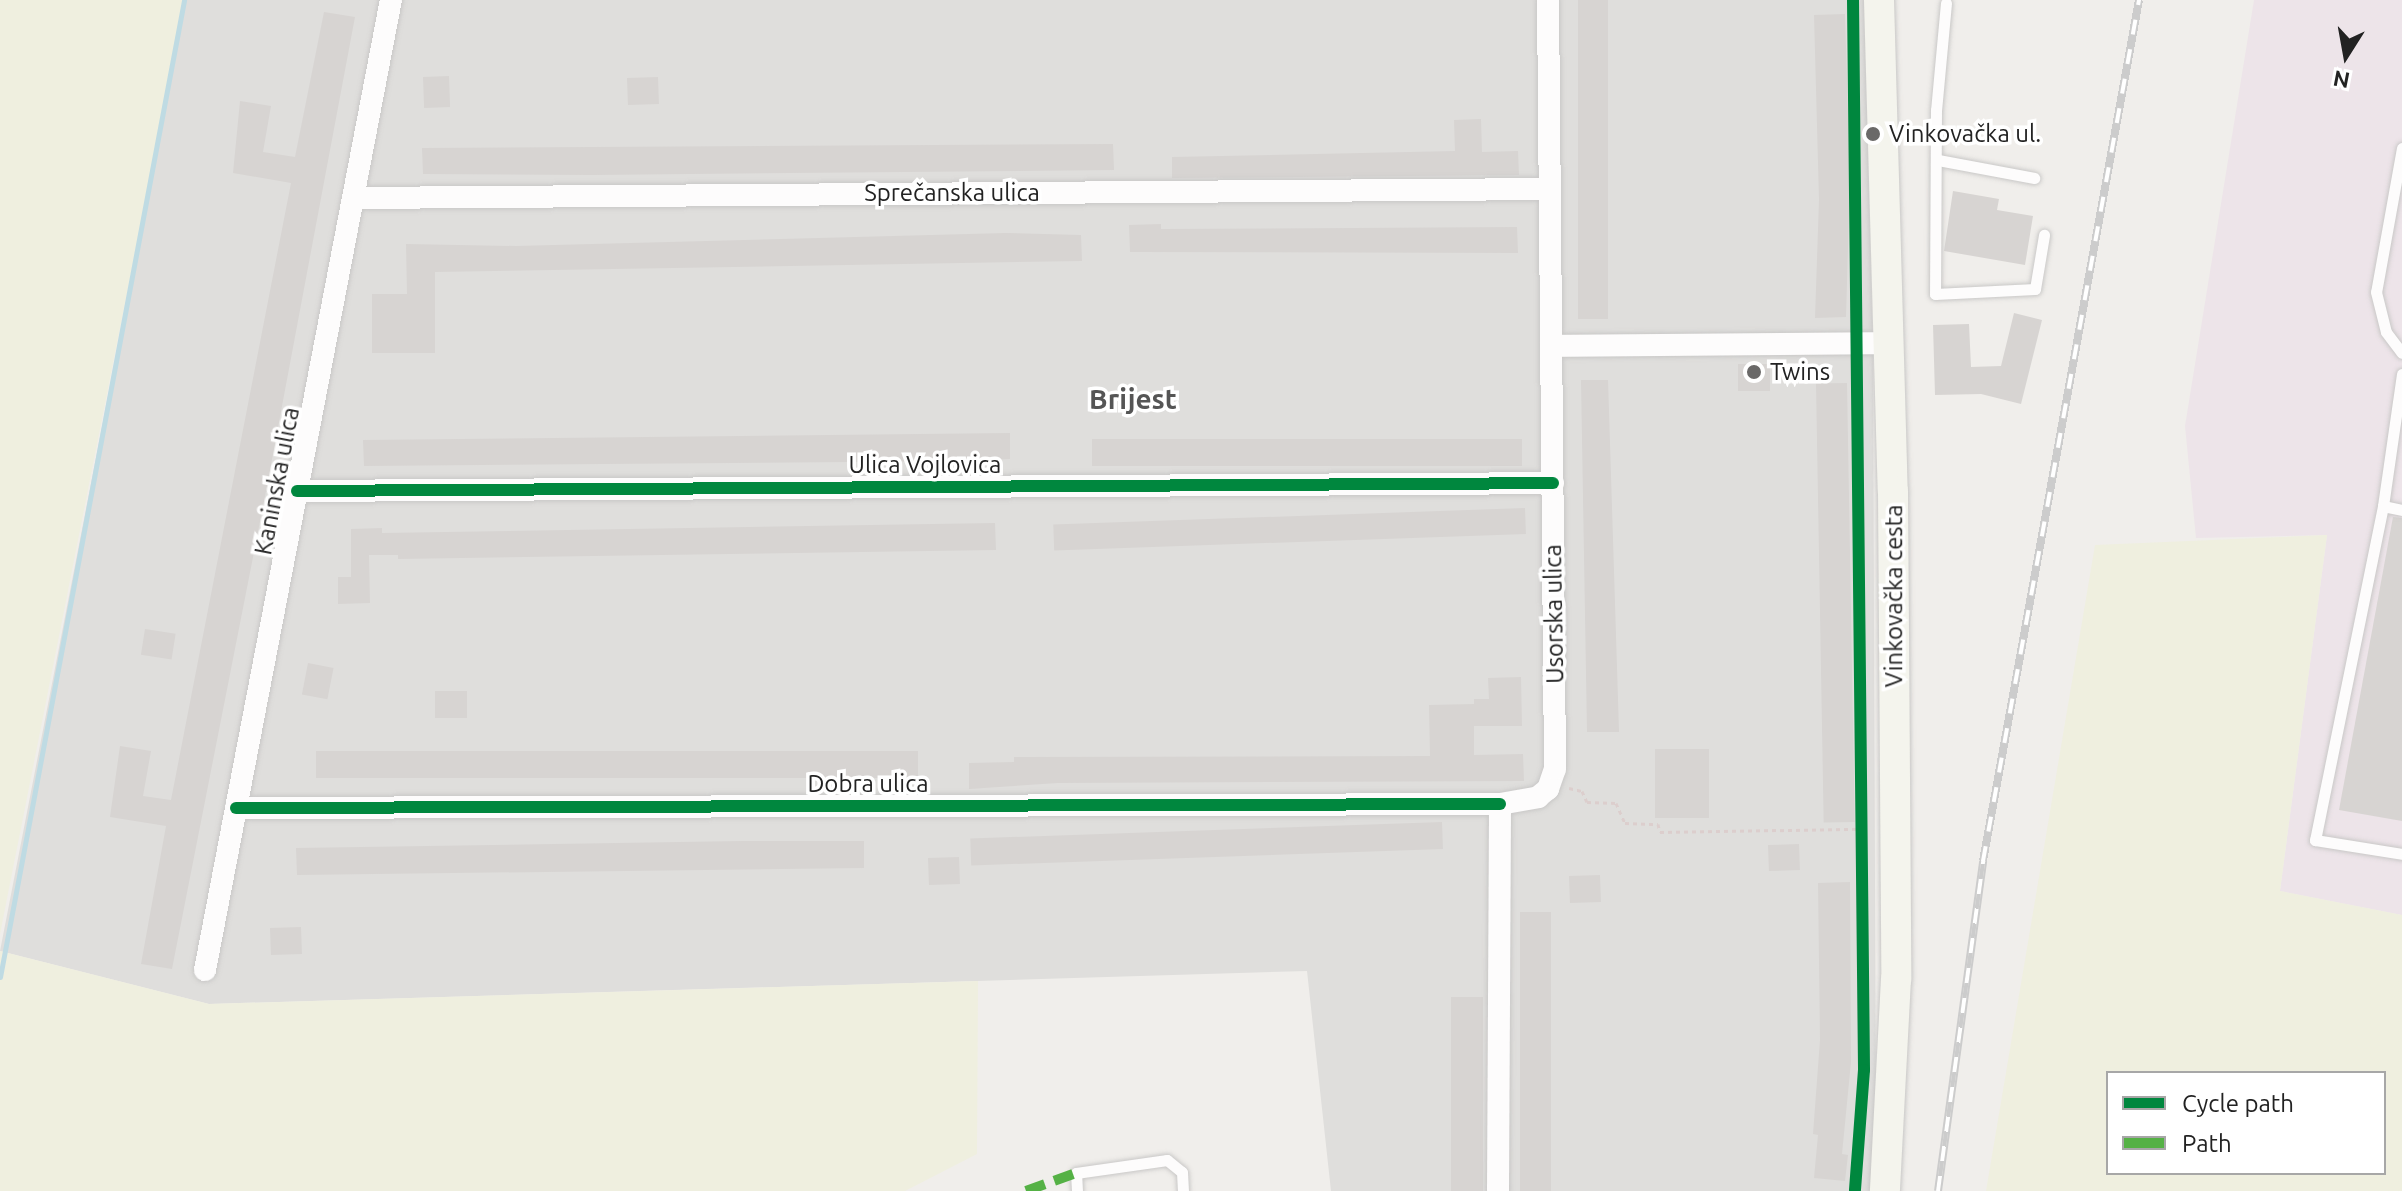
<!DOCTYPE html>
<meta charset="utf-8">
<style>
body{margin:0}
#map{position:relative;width:2402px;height:1191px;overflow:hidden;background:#f0eeeb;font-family:Ubuntu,sans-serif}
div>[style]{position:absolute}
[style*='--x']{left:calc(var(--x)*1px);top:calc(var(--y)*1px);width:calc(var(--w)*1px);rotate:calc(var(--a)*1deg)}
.residential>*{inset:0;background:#dfdedc}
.industrial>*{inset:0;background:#ede4e9}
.farmland>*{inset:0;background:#efefdf}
.stream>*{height:5px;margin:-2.5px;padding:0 2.5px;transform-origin:2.5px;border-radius:2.5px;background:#bfdbe3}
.building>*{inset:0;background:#d7d4d2;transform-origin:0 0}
.path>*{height:3px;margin-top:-1.5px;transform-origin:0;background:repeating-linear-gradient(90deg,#dccecd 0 4px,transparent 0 8px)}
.roads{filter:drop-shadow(0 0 2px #c9c8c7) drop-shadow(0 0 2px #c9c8c7)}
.lane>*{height:11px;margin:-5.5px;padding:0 5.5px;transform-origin:5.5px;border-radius:5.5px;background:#fdfcfc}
.street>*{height:22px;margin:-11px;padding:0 11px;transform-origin:11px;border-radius:11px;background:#fdfcfc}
.secondary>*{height:30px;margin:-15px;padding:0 15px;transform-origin:15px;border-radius:15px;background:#f4f4ed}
.rail>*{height:8px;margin-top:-4px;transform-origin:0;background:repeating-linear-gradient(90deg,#fff 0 15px,#ccc 0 30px);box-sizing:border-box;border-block:2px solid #ccc}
.quiet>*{height:10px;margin-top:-5px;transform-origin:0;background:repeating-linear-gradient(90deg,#55b145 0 20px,transparent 0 30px)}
.cycleway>*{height:12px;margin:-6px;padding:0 6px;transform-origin:6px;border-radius:6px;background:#00873e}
.dots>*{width:22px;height:22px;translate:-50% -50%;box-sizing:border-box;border:4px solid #fff;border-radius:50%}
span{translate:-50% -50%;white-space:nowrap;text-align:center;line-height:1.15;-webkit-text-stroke:7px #fff;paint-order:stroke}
.poi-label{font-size:24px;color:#222}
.left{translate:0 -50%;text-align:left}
.street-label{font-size:24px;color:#222}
.quarter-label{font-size:28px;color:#555;font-weight:700}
.legend{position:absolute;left:2106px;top:1071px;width:280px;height:104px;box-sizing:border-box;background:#fff;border:2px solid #a7a7a7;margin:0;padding:10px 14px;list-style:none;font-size:24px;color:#222}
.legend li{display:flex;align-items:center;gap:16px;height:40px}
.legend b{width:40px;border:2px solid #a7a7a7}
.north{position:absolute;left:2306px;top:16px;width:80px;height:80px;-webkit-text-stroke:6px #fff;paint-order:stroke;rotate:191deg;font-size:22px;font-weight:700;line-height:32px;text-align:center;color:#222}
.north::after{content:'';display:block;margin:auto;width:28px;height:36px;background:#222;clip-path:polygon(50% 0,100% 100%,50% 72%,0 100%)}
</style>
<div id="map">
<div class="residential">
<div style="clip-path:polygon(185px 0,1864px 0,1873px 353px,1876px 1142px,1870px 1191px,1331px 1191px,1307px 971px,209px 1004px,0 951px)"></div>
</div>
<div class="industrial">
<div style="clip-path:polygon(2254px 0,2402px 0,2402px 915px,2280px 891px,2327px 535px,2196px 538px,2185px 426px)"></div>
</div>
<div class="farmland">
<div style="clip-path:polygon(0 0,185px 0,0 934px)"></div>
<div style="clip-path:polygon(evenodd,2327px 535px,2280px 891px,2402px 915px,2402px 1191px,1986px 1191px,2095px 545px,2327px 535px,2108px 1073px,2384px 1073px,2384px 1173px,2108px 1173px,2108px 1073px)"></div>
<div style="clip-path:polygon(0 951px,209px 1004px,978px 981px,977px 1154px,905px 1191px,0 1191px)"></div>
</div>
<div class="stream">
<div style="--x:0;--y:977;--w:994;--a:-79.33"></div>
</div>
<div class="building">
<div style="left:1578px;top:0;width:30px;height:319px"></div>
<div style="clip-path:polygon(324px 12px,355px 17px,267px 486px,172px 969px,141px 964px,166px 826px,110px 817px,120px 746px,151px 751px,143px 796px,171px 800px,291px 183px,233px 173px,240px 101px,271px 106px,263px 152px,295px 157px)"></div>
<div style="clip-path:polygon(1845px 14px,1850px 178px,1846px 317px,1815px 318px,1819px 200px,1814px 15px)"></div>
<div style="left:449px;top:76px;width:31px;height:26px;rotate:88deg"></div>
<div style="left:658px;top:77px;width:27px;height:31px;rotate:88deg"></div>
<div style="clip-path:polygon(1481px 119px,1482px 152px,1518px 151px,1519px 175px,1172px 178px,1172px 157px,1455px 151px,1454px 120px)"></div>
<div style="clip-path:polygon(1113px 144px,1114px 170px,592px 175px,423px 174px,422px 148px)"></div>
<div style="clip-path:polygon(1953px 191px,1999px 199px,1997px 210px,2033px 216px,2025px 265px,1944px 251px)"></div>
<div style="clip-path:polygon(1161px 224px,1161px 229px,1517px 227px,1518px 253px,1130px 252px,1129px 225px)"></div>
<div style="clip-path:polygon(1006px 233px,1081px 235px,1082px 261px,435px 272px,435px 353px,372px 353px,372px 294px,407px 294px,406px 244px,516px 246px)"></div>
<div style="clip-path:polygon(2014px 313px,2042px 320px,2021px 404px,1981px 394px,1935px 395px,1933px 325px,1969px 324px,1971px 367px,2001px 366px)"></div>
<div style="left:1770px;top:364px;width:27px;height:32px;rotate:90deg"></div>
<div style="clip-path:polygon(1581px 380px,1608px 380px,1619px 732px,1587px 732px)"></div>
<div style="left:1847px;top:383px;width:439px;height:31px;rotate:89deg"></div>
<div style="clip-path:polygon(1010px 433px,1010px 459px,968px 461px,364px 466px,363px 440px)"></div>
<div style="left:1522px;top:439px;width:27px;height:430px;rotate:90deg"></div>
<div style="left:1525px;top:508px;width:26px;height:472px;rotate:88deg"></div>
<div style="clip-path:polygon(2393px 517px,2402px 518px,2402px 821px,2339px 810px)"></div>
<div style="clip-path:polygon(995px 523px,996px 550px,398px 559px,398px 555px,369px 555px,370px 603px,338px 604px,338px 577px,351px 577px,351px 529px,382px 528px,382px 533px)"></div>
<div style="left:145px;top:629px;width:31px;height:26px;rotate:9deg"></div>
<div style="left:308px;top:663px;width:26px;height:32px;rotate:11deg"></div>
<div style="clip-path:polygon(1521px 677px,1522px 726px,1474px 726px,1474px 755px,1523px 754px,1524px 781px,1058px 783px,969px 789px,969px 763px,1014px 762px,1014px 757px,1430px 756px,1429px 705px,1474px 704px,1474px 699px,1489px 699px,1488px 678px)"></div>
<div style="left:467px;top:691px;width:27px;height:32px;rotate:90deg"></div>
<div style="left:1655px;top:749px;width:54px;height:69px"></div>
<div style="left:918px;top:751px;width:27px;height:602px;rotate:90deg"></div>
<div style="left:1442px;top:822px;width:27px;height:472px;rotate:88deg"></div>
<div style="clip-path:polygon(742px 841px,864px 841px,864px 868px,297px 875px,296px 848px)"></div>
<div style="left:1799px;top:844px;width:26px;height:31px;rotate:88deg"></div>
<div style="left:959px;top:857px;width:27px;height:31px;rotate:88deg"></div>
<div style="left:1600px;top:875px;width:27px;height:31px;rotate:88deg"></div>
<div style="clip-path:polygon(1850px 882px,1851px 1062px,1842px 1154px,1848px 1155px,1845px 1181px,1814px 1178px,1818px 1135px,1813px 1134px,1820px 1040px,1818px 883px)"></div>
<div style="left:1551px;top:912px;width:279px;height:31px;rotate:90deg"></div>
<div style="left:301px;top:927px;width:27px;height:31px;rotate:88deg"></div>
<div style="left:1451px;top:997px;width:32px;height:194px"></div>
</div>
<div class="path">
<div style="--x:1569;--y:788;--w:13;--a:13"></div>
<div style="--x:1582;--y:791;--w:12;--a:66"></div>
<div style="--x:1587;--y:802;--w:29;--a:2"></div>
<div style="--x:1616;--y:803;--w:22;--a:66"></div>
<div style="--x:1625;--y:823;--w:33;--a:2"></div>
<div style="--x:1658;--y:824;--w:8;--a:76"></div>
<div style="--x:1660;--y:832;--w:202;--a:-0.9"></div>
</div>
<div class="roads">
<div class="lane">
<div style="--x:1946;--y:3;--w:107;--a:95.3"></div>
<div style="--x:1936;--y:110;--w:184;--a:90.3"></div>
<div style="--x:1935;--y:294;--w:100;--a:-2.9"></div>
<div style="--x:2035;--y:289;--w:55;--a:-80.5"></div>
<div style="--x:2402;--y:148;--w:146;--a:100.2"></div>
<div style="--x:2376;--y:292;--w:41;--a:76"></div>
<div style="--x:2386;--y:332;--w:26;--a:53"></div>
<div style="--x:1938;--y:160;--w:98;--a:10.6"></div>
<div style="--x:2402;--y:374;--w:133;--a:98.2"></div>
<div style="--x:2383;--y:506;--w:341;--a:101.5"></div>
<div style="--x:2315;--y:840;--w:88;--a:9.1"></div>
<div style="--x:2383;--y:506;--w:19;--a:12"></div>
<div style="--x:1077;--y:1191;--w:18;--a:-93"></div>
<div style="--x:1076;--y:1173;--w:92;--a:-8.1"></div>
<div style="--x:1167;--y:1160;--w:19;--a:39"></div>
<div style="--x:1182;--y:1172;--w:19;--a:87"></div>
</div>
<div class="street">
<div style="--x:354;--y:198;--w:1196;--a:-0.43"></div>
<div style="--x:1551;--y:346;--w:339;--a:-0.5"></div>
<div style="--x:297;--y:491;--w:1256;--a:-0.36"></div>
<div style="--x:236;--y:808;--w:1264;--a:-0.18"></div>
<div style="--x:205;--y:970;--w:988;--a:-79.15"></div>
<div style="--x:1498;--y:1191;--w:387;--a:-89.7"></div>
<div style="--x:1500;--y:804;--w:39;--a:-10"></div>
<div style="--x:1538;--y:797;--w:13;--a:-39"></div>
<div style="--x:1548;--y:789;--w:21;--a:-71"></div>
<div style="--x:1555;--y:769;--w:769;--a:-90.52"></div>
</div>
<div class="secondary">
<div style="--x:1879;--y:0;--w:491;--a:88.4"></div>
<div style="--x:1893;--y:491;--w:488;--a:89.6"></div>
<div style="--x:1896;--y:979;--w:212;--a:93"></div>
</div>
</div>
<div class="rail">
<div style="--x:1938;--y:1191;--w:333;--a:-82.2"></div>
<div style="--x:1983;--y:861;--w:875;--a:-79.73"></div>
</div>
<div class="quiet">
<div style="--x:1026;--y:1191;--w:53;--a:-19.8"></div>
</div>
<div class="cycleway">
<div style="--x:1853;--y:0;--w:1070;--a:89.41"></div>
<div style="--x:1864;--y:1070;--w:121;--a:94.3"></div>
<div style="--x:297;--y:491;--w:1256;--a:-0.36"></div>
<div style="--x:236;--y:808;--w:1264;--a:-0.18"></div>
</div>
<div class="dots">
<div style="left:1873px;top:134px;background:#6a6968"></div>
<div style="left:1754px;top:372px;background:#6a6968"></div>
</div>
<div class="poi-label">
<span class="left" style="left:1889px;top:134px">Vinkovačka ul.</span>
<span class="left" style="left:1770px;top:372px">Twins</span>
</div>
<div class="street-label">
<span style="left:952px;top:193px">Sprečanska ulica</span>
<span style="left:925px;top:465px">Ulica Vojlovica</span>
<span style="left:277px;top:481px;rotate:-79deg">Kaninska ulica</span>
<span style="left:1894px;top:596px;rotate:-90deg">Vinkovačka cesta</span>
<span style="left:1554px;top:614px;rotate:-91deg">Usorska ulica</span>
<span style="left:868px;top:784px">Dobra ulica</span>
</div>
<div class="quarter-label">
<span style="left:1133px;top:399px">Brijest</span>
</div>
<ul class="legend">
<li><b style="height:10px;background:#00873e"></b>Cycle path</li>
<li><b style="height:10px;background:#55b145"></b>Path</li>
</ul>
<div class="north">N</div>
</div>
